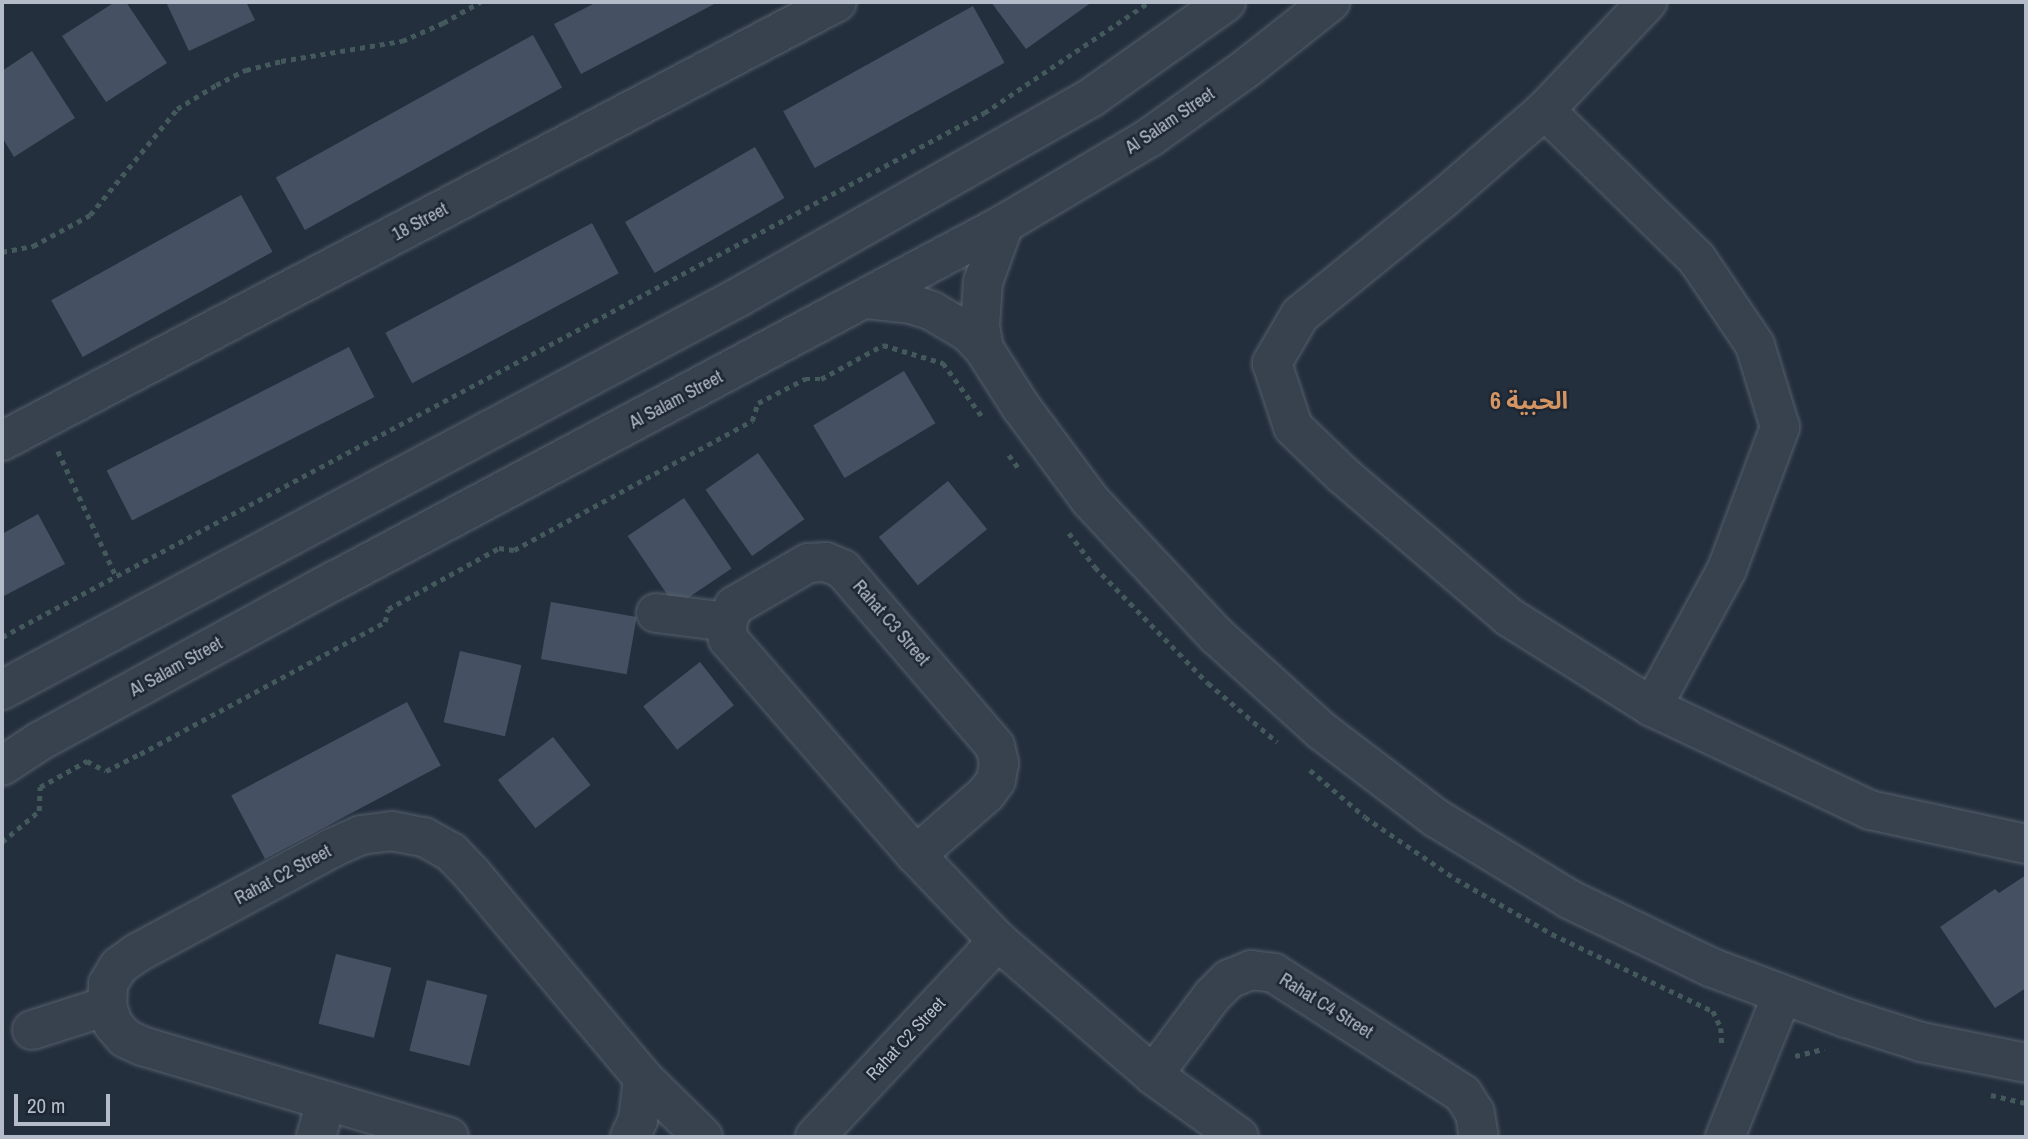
<!DOCTYPE html>
<meta charset="utf-8">
<style>
body{margin:0}
#map{position:relative;width:2028px;height:1139px;overflow:hidden;background:#242f3e;font-family:"Archivo Narrow","Noto Sans Arabic",sans-serif}
div>[style]{position:absolute}
[style*='--x']{left:calc(var(--x)*1px);top:calc(var(--y)*1px);width:calc(var(--w)*1px);rotate:calc(var(--a)*1deg)}
.building>*{inset:0;background:#455162;transform-origin:0 0}
.path>*{height:4.5px;margin-top:-2.25px;transform-origin:0;background:repeating-linear-gradient(90deg,#44595c 0 5px,transparent 0 10px)}
.roads{filter:drop-shadow(0 0 2px #565f6c) drop-shadow(0 0 2px #565f6c)}
.minor>*{height:38px;margin:-19px;padding:0 19px;transform-origin:19px;border-radius:19px;background:#38414e}
span{translate:-50% -50%;white-space:nowrap;text-align:center;line-height:1.15;-webkit-text-stroke:5px #1d2633;paint-order:stroke}
.street-label{font-size:18px;color:#b4bcc9}
.district-label{font-size:24px;color:#d59563;font-weight:700}
.frame{position:absolute;inset:0;border:4px solid #b4bcc9;pointer-events:none}
.scale{position:absolute;left:14px;top:1094px;width:96px;height:32px;box-sizing:border-box;border:4px solid #b4bcc9;border-top:0;padding-left:9px;font-size:21px;line-height:24px;white-space:nowrap;color:#b4bcc9;-webkit-text-stroke:5px #1d2633;paint-order:stroke}
</style>
<div id="map">
<div class="building">
<div style="clip-path:polygon(115px 2px,126px 2px,167px 63px,106px 102px,62px 36px)"></div>
<div style="clip-path:polygon(166px 2px,246px 2px,255px 20px,189px 51px)"></div>
<div style="clip-path:polygon(597px 2px,718px 2px,581px 74px,554px 24px)"></div>
<div style="clip-path:polygon(991px 2px,1092px 2px,1026px 49px)"></div>
<div style="left:973px;top:6px;width:65px;height:217px;rotate:61deg"></div>
<div style="left:533px;top:35px;width:60px;height:294px;rotate:61deg"></div>
<div style="clip-path:polygon(32px 51px,75px 118px,14px 157px,2px 137px,2px 71px)"></div>
<div style="left:755px;top:147px;width:59px;height:150px;rotate:60deg"></div>
<div style="left:241px;top:195px;width:65px;height:217px;rotate:61deg"></div>
<div style="left:592px;top:223px;width:57px;height:234px;rotate:62deg"></div>
<div style="left:349px;top:347px;width:56px;height:272px;rotate:63deg"></div>
<div style="left:904px;top:371px;width:61px;height:106px;rotate:59deg"></div>
<div style="left:758px;top:453px;width:81px;height:64px;rotate:55deg"></div>
<div style="left:948px;top:481px;width:62px;height:89px;rotate:51deg"></div>
<div style="left:684px;top:498px;width:85px;height:68px;rotate:56deg"></div>
<div style="clip-path:polygon(38px 514px,65px 564px,2px 597px,2px 534px)"></div>
<div style="left:551px;top:602px;width:87px;height:58px;rotate:10deg"></div>
<div style="left:460px;top:651px;width:63px;height:73px;rotate:13deg"></div>
<div style="left:700px;top:662px;width:55px;height:72px;rotate:52deg"></div>
<div style="left:407px;top:702px;width:72px;height:199px;rotate:62deg"></div>
<div style="left:553px;top:737px;width:61px;height:70px;rotate:52deg"></div>
<div style="clip-path:polygon(2026px 875px,2026px 988px,1995px 1008px,1940px 927px,1995px 889px,1999px 893px)"></div>
<div style="left:336px;top:954px;width:57px;height:72px;rotate:14deg"></div>
<div style="left:427px;top:980px;width:62px;height:73px;rotate:14deg"></div>
</div>
<div class="path">
<div style="--x:2;--y:252;--w:32;--a:-11"></div>
<div style="--x:33;--y:246;--w:65;--a:-28.5"></div>
<div style="--x:90;--y:215;--w:137;--a:-50.6"></div>
<div style="--x:177;--y:109;--w:46;--a:-31.6"></div>
<div style="--x:216;--y:85;--w:34;--a:-27"></div>
<div style="--x:246;--y:70;--w:36;--a:-14"></div>
<div style="--x:281;--y:61;--w:123;--a:-9.4"></div>
<div style="--x:402;--y:41;--w:45;--a:-23.7"></div>
<div style="--x:443;--y:23;--w:43;--a:-29.6"></div>
<div style="--x:58;--y:451;--w:136;--a:65.1"></div>
<div style="--x:1009;--y:455;--w:19;--a:54"></div>
<div style="--x:1069;--y:533;--w:43;--a:52.6"></div>
<div style="--x:1095;--y:567;--w:162;--a:45.8"></div>
<div style="--x:1208;--y:683;--w:91;--a:40.5"></div>
<div style="--x:2;--y:637;--w:1113;--a:-28.08"></div>
<div style="--x:984;--y:113;--w:199;--a:-33.9"></div>
<div style="--x:1310;--y:770;--w:72;--a:40.5"></div>
<div style="--x:1365;--y:817;--w:110;--a:34.3"></div>
<div style="--x:1456;--y:879;--w:111;--a:29.8"></div>
<div style="--x:1552;--y:934;--w:178;--a:25.6"></div>
<div style="--x:1713;--y:1011;--w:19;--a:65"></div>
<div style="--x:1721;--y:1028;--w:19;--a:87"></div>
<div style="--x:2;--y:842;--w:48;--a:-40"></div>
<div style="--x:39;--y:811;--w:24;--a:-88"></div>
<div style="--x:40;--y:787;--w:54;--a:-29"></div>
<div style="--x:87;--y:761;--w:21;--a:28"></div>
<div style="--x:106;--y:771;--w:38;--a:-27"></div>
<div style="--x:140;--y:754;--w:278;--a:-28.3"></div>
<div style="--x:385;--y:622;--w:13;--a:-77"></div>
<div style="--x:388;--y:609;--w:127;--a:-28.8"></div>
<div style="--x:499;--y:548;--w:15;--a:8"></div>
<div style="--x:514;--y:550;--w:271;--a:-28.5"></div>
<div style="--x:752;--y:421;--w:19;--a:-72"></div>
<div style="--x:758;--y:403;--w:53;--a:-27.1"></div>
<div style="--x:805;--y:379;--w:16;--a:0"></div>
<div style="--x:821;--y:379;--w:71;--a:-28.7"></div>
<div style="--x:883;--y:345;--w:63;--a:16.7"></div>
<div style="--x:943;--y:363;--w:69;--a:53.8"></div>
<div style="--x:1795;--y:1056;--w:30;--a:-14"></div>
<div style="--x:1991;--y:1095;--w:36;--a:13"></div>
</div>
<div class="roads">
<div class="minor">
<div style="--x:1545;--y:110;--w:149;--a:-46.6"></div>
<div style="--x:866;--y:299;--w:45;--a:6.3"></div>
<div style="--x:911;--y:304;--w:22;--a:18"></div>
<div style="--x:932;--y:311;--w:43;--a:30.7"></div>
<div style="--x:969;--y:333;--w:22;--a:47"></div>
<div style="--x:984;--y:349;--w:69;--a:57.5"></div>
<div style="--x:1021;--y:407;--w:116;--a:53.4"></div>
<div style="--x:1090;--y:500;--w:186;--a:47"></div>
<div style="--x:1217;--y:636;--w:143;--a:42.2"></div>
<div style="--x:1323;--y:732;--w:142;--a:37.3"></div>
<div style="--x:1436;--y:818;--w:156;--a:31.3"></div>
<div style="--x:1569;--y:899;--w:157;--a:25.7"></div>
<div style="--x:1710;--y:967;--w:145;--a:20.6"></div>
<div style="--x:1846;--y:1018;--w:79;--a:17.7"></div>
<div style="--x:1921;--y:1042;--w:107;--a:11.3"></div>
<div style="--x:984;--y:349;--w:23;--a:-100"></div>
<div style="--x:980;--y:326;--w:44;--a:-86.1"></div>
<div style="--x:983;--y:282;--w:62;--a:-70.1"></div>
<div style="--x:2;--y:441;--w:943;--a:-27.73"></div>
<div style="--x:656;--y:613;--w:72;--a:7.2"></div>
<div style="--x:2;--y:690;--w:833;--a:-28.07"></div>
<div style="--x:737;--y:298;--w:408;--a:-29.5"></div>
<div style="--x:1092;--y:97;--w:164;--a:-35.3"></div>
<div style="--x:1652;--y:707;--w:157;--a:-61.5"></div>
<div style="--x:1727;--y:569;--w:152;--a:-69.5"></div>
<div style="--x:1780;--y:427;--w:86;--a:-107"></div>
<div style="--x:1755;--y:345;--w:104;--a:-124"></div>
<div style="--x:1697;--y:259;--w:213;--a:-135.6"></div>
<div style="--x:1545;--y:110;--w:133;--a:139"></div>
<div style="--x:1445;--y:197;--w:187;--a:140.9"></div>
<div style="--x:1300;--y:315;--w:56;--a:120.3"></div>
<div style="--x:1272;--y:363;--w:67;--a:71.8"></div>
<div style="--x:1293;--y:427;--w:71;--a:43.9"></div>
<div style="--x:1344;--y:476;--w:217;--a:40.5"></div>
<div style="--x:1509;--y:617;--w:169;--a:32.2"></div>
<div style="--x:1652;--y:707;--w:241;--a:25.3"></div>
<div style="--x:1870;--y:810;--w:160;--a:12.3"></div>
<div style="--x:2;--y:766;--w:45;--a:-33.3"></div>
<div style="--x:40;--y:741;--w:335;--a:-28.6"></div>
<div style="--x:334;--y:581;--w:759;--a:-28.05"></div>
<div style="--x:1004;--y:224;--w:169;--a:-30.7"></div>
<div style="--x:1149;--y:138;--w:122;--a:-35.6"></div>
<div style="--x:1248;--y:67;--w:105;--a:-38.4"></div>
<div style="--x:916;--y:855;--w:93;--a:-41.1"></div>
<div style="--x:986;--y:794;--w:17;--a:-54"></div>
<div style="--x:996;--y:780;--w:17;--a:-80"></div>
<div style="--x:999;--y:763;--w:17;--a:-103"></div>
<div style="--x:995;--y:746;--w:233;--a:-130.7"></div>
<div style="--x:843;--y:569;--w:18;--a:-158"></div>
<div style="--x:826;--y:562;--w:18;--a:177"></div>
<div style="--x:808;--y:563;--w:86;--a:149.8"></div>
<div style="--x:734;--y:606;--w:17;--a:114"></div>
<div style="--x:727;--y:622;--w:17;--a:87"></div>
<div style="--x:728;--y:639;--w:286;--a:49"></div>
<div style="--x:916;--y:855;--w:119;--a:46.4"></div>
<div style="--x:998;--y:941;--w:205;--a:40.8"></div>
<div style="--x:1153;--y:1075;--w:106;--a:35.8"></div>
<div style="--x:32;--y:1030;--w:79;--a:-17.7"></div>
<div style="--x:1153;--y:1075;--w:99;--a:-53.2"></div>
<div style="--x:1212;--y:996;--w:24;--a:-45"></div>
<div style="--x:1229;--y:979;--w:24;--a:-22"></div>
<div style="--x:1251;--y:970;--w:23;--a:7"></div>
<div style="--x:1274;--y:973;--w:224;--a:32.6"></div>
<div style="--x:1463;--y:1094;--w:22;--a:58"></div>
<div style="--x:1475;--y:1113;--w:24;--a:81"></div>
<div style="--x:316;--y:1137;--w:35;--a:-74"></div>
<div style="--x:449;--y:1137;--w:320;--a:-163.5"></div>
<div style="--x:142;--y:1046;--w:19;--a:-155"></div>
<div style="--x:125;--y:1038;--w:18;--a:-131"></div>
<div style="--x:113;--y:1024;--w:19;--a:-108"></div>
<div style="--x:107;--y:1006;--w:22;--a:-87"></div>
<div style="--x:108;--y:984;--w:21;--a:-59"></div>
<div style="--x:119;--y:966;--w:22;--a:-36"></div>
<div style="--x:137;--y:953;--w:221;--a:-28.3"></div>
<div style="--x:332;--y:848;--w:32;--a:-24"></div>
<div style="--x:361;--y:835;--w:31;--a:-7"></div>
<div style="--x:392;--y:831;--w:33;--a:11"></div>
<div style="--x:424;--y:837;--w:31;--a:29"></div>
<div style="--x:451;--y:852;--w:30;--a:46"></div>
<div style="--x:472;--y:874;--w:266;--a:50"></div>
<div style="--x:643;--y:1078;--w:84;--a:44.5"></div>
<div style="--x:630;--y:1137;--w:19;--a:-65"></div>
<div style="--x:638;--y:1120;--w:42;--a:-83.2"></div>
<div style="--x:815;--y:1137;--w:268;--a:-47"></div>
<div style="--x:1725;--y:1137;--w:153;--a:-68.1"></div>
</div>
</div>
<div class="street-label">
<span style="left:1170px;top:121px;rotate:-34deg">Al Salam Street</span>
<span style="left:420px;top:222px;rotate:-28deg">18 Street</span>
<span style="left:676px;top:400px;rotate:-28deg">Al Salam Street</span>
<span style="left:891px;top:623px;rotate:49deg">Rahat C3 Street</span>
<span style="left:176px;top:667px;rotate:-29deg">Al Salam Street</span>
<span style="left:283px;top:875px;rotate:-28deg">Rahat C2 Street</span>
<span style="left:1326px;top:1006px;rotate:32deg">Rahat C4 Street</span>
<span style="left:906px;top:1039px;rotate:-47deg">Rahat C2 Street</span>
</div>
<div class="district-label">
<span style="left:1529px;top:401px">الحبية 6</span>
</div>
<div class="frame"></div>
<div class="scale">20 m</div>
</div>
